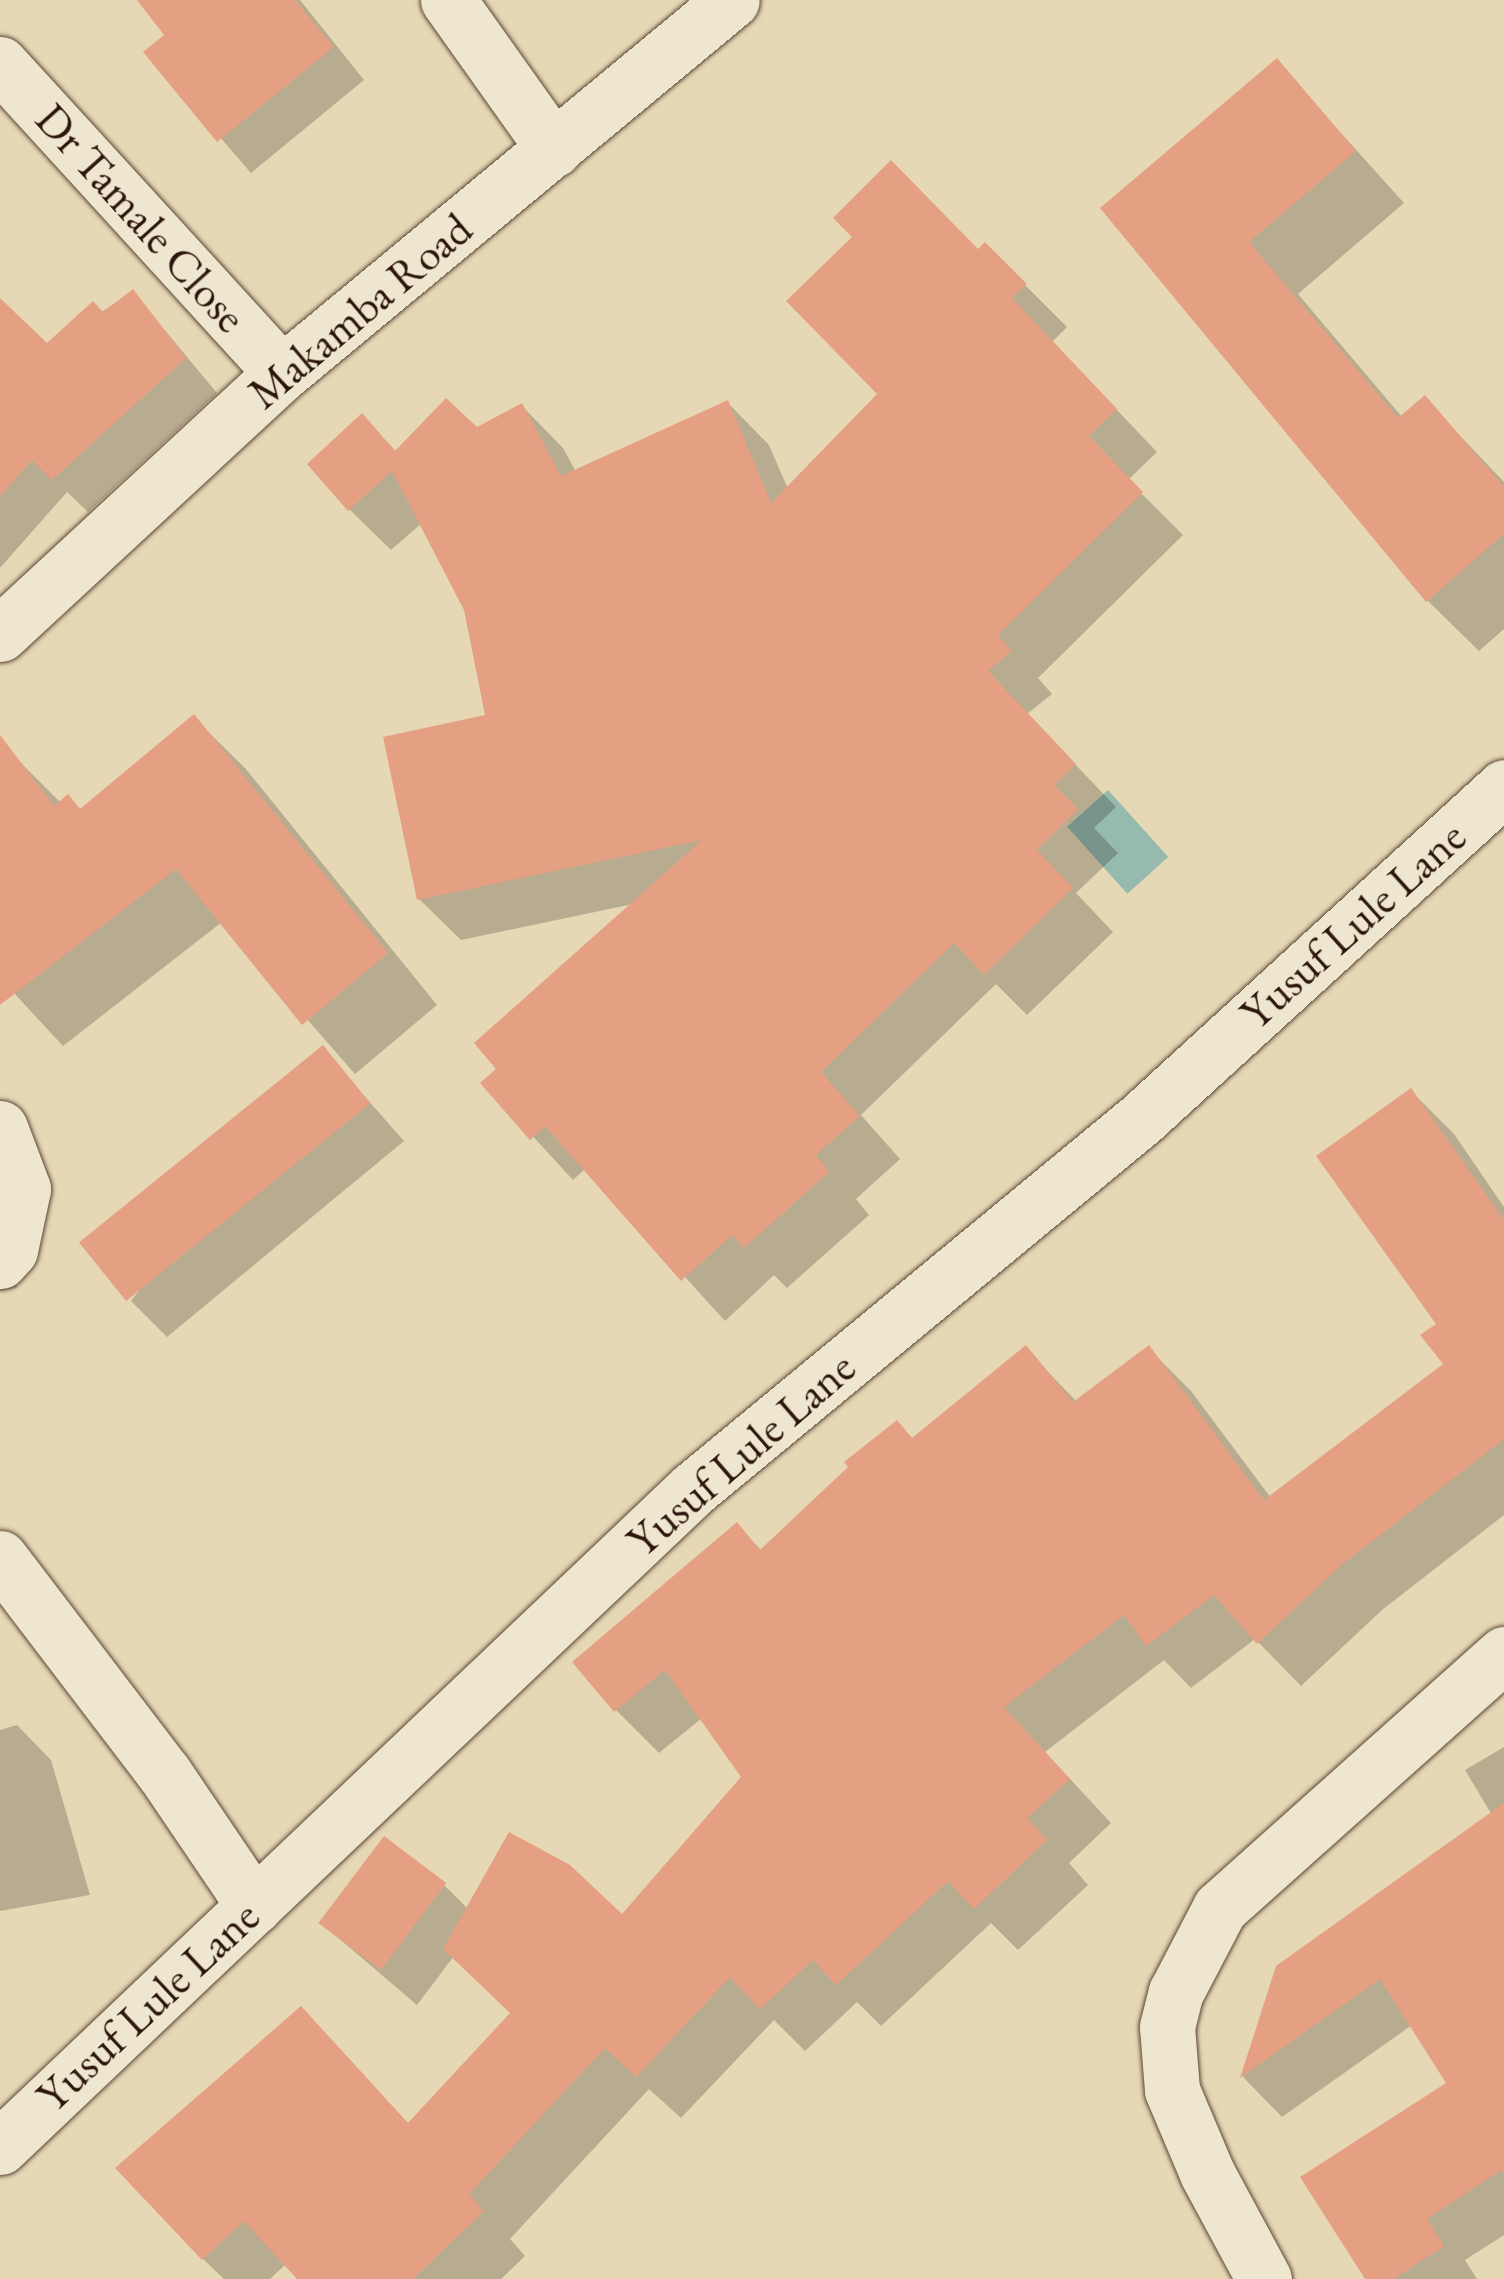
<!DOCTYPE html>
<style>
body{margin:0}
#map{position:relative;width:1504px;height:2279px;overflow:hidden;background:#e6d8b5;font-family:"EB Garamond",serif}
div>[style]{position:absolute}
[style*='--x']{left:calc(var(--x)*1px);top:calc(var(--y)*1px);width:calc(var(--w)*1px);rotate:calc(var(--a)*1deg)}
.water>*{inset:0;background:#96baad;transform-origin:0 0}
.shadow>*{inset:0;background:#0003}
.building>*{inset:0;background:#e59f83;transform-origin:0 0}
.roads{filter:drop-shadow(0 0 2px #5b4736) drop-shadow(0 0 2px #5b4736)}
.street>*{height:55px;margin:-27.5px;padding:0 27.5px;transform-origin:27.5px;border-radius:27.5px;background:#efe6cf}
.secondary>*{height:55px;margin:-27.5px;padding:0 27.5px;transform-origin:27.5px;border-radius:27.5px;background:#efe6cf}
span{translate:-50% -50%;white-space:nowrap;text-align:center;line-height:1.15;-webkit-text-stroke:8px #efe6cf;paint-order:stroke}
.street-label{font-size:45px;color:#2d170c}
</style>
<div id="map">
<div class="water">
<div style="left:1108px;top:790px;width:90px;height:55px;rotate:48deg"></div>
</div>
<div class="shadow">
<div style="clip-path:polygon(140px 0,300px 0,364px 80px,251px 173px,147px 53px,167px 35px)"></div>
<div style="clip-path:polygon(1277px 62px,1404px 203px,1298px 294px,1402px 417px,1425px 399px,1504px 482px,1504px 629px,1479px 651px,1428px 601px,1104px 209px)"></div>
<div style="clip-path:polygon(985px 245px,1067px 327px,1052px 342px,1157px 452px,1128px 480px,1183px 535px,1038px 678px,1052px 694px,1027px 714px,1116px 807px,1094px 828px,1118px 853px,1076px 893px,1113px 932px,1027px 1015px,996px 984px,861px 1115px,900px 1159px,856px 1199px,869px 1215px,787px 1288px,774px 1275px,725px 1321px,586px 1168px,573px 1180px,484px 1083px,633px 904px,461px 940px,419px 899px,487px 717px,467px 609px,422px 523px,391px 550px,349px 509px,362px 417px,397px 452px,477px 430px,522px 406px,563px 448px,576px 472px,728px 403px,769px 445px,788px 489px,880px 394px)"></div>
<div style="clip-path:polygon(133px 292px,217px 393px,88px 512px,67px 492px,0 568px,0 308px,46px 347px)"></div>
<div style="clip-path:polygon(194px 718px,245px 768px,437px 1005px,355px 1074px,222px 922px,63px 1046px,0 978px,0 762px,11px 753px,61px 803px,68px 797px,82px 811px)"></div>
<div style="clip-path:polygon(322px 1048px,404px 1141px,167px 1337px,131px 1301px)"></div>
<div style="clip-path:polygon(1411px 1091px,1454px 1134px,1504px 1207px,1504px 1515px,1382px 1610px,1301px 1686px,1255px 1639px,1191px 1688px,1164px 1660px,1045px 1752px,1111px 1823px,1069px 1863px,1088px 1885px,1018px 1950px,991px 1923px,881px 2026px,857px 2002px,805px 2051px,774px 2020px,681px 2118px,649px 2089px,510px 2239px,525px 2256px,501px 2279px,300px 2279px,286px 2264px,270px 2279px,224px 2279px,203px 2259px,301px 2010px,410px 2125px,513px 2014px,454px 1956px,417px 2005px,322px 1924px,444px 1885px,468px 1909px,622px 1917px,745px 1777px,702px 1718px,659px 1753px,616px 1710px,736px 1525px,763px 1552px,897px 1423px,913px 1439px,1026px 1349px,1077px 1402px,1148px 1348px,1191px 1391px,1271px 1498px,1447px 1364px)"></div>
<div style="clip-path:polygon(0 1190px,17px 1288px,0 1291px)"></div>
<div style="clip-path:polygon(17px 1725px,51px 1760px,90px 1895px,0 1911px,0 1730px)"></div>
<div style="clip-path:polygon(1504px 1747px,1504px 2235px,1465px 2260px,1477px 2279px,1368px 2279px,1449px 2084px,1412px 2025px,1282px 2117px,1243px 2077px,1278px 1968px,1492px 1815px,1465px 1770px)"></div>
</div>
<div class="building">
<div style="clip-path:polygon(137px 0,295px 0,334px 47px,217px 142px,143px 52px,164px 35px)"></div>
<div style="clip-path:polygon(1277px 58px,1356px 151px,1249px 242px,1398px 418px,1425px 395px,1504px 487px,1504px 534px,1426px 602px,1100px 208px)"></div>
<div style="clip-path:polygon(891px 160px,978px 249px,985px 242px,1027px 284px,1012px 298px,1117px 409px,1089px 436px,1143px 492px,998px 635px,1012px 651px,988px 671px,1076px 764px,1054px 785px,1078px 809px,1037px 850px,1073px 888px,984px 975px,954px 943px,821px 1072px,860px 1116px,816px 1155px,829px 1172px,744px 1248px,732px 1235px,681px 1281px,545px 1126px,530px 1140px,480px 1083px,496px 1069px,474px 1043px,702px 840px,417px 900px,383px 737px,485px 715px,464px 610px,392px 471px,348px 511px,307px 464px,362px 413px,395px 451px,446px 398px,477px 427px,522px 403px,561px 476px,728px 400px,771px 503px,877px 394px,786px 301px,852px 237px,833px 218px)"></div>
<div style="clip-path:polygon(133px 289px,186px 358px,52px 480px,32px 460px,0 496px,0 298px,47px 343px,93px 301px,103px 312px)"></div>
<div style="clip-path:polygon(194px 714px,388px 953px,302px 1025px,176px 869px,0 1005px,0 735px,54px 806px,68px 794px,80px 809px)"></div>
<div style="left:323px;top:1045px;width:75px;height:314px;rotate:51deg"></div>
<div style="clip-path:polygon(1411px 1088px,1504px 1220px,1504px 1439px,1339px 1567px,1257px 1644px,1214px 1595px,1146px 1646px,1124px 1615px,1004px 1707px,1070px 1779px,1027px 1818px,1047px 1840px,974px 1909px,948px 1881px,836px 1985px,813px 1960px,760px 2009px,730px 1977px,636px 2077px,605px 2048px,469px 2194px,484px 2211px,413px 2279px,297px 2279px,244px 2221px,202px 2260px,115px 2168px,301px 2006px,408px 2123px,510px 2013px,443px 1949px,509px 1832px,570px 1865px,622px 1914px,741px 1777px,665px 1670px,614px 1712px,572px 1662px,737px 1522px,760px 1550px,848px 1467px,844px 1462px,897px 1420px,912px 1438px,1026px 1345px,1073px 1402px,1149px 1345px,1264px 1500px,1443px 1364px,1420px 1335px,1436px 1324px,1316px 1156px)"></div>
<div style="clip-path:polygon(1504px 1803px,1504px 2175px,1501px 2170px,1427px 2219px,1444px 2246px,1394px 2279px,1365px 2279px,1300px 2177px,1446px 2083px,1380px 1979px,1240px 2078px,1276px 1966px)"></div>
<div style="left:384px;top:1836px;width:78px;height:109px;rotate:37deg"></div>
</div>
<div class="roads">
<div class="street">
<div style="--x:448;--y:0;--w:183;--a:54.6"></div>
<div style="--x:0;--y:64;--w:418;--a:47.6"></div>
<div style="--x:0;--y:1128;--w:65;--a:69.3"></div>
<div style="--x:23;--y:1189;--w:62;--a:102"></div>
<div style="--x:10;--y:1250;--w:15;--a:132"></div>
<div style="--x:0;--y:1558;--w:270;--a:52.7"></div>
<div style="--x:164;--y:1773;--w:161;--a:55.9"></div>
<div style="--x:0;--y:2147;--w:956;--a:-43.52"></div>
<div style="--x:693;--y:1489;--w:581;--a:-39.55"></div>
<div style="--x:1141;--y:1119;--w:492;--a:-42.4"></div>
<div style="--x:1264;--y:2279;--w:120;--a:-118.3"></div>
<div style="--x:1207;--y:2173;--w:90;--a:-112.9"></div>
<div style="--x:1172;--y:2090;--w:63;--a:-94.5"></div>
<div style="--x:1167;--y:2027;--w:36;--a:-76"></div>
<div style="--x:1176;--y:1992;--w:95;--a:-62.4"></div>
<div style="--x:1220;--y:1908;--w:381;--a:-41.8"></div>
</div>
<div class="secondary">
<div style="--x:0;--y:634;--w:384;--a:-42.8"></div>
<div style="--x:282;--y:373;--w:584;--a:-39.65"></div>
</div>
</div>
<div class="street-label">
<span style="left:141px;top:218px;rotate:48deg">Dr Tamale Close</span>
<span style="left:360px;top:311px;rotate:-40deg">Makamba Road</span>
<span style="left:1353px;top:925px;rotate:-42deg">Yusuf Lule Lane</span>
<span style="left:741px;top:1454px;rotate:-41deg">Yusuf Lule Lane</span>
<span style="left:148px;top:2006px;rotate:-43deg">Yusuf Lule Lane</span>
</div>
</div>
